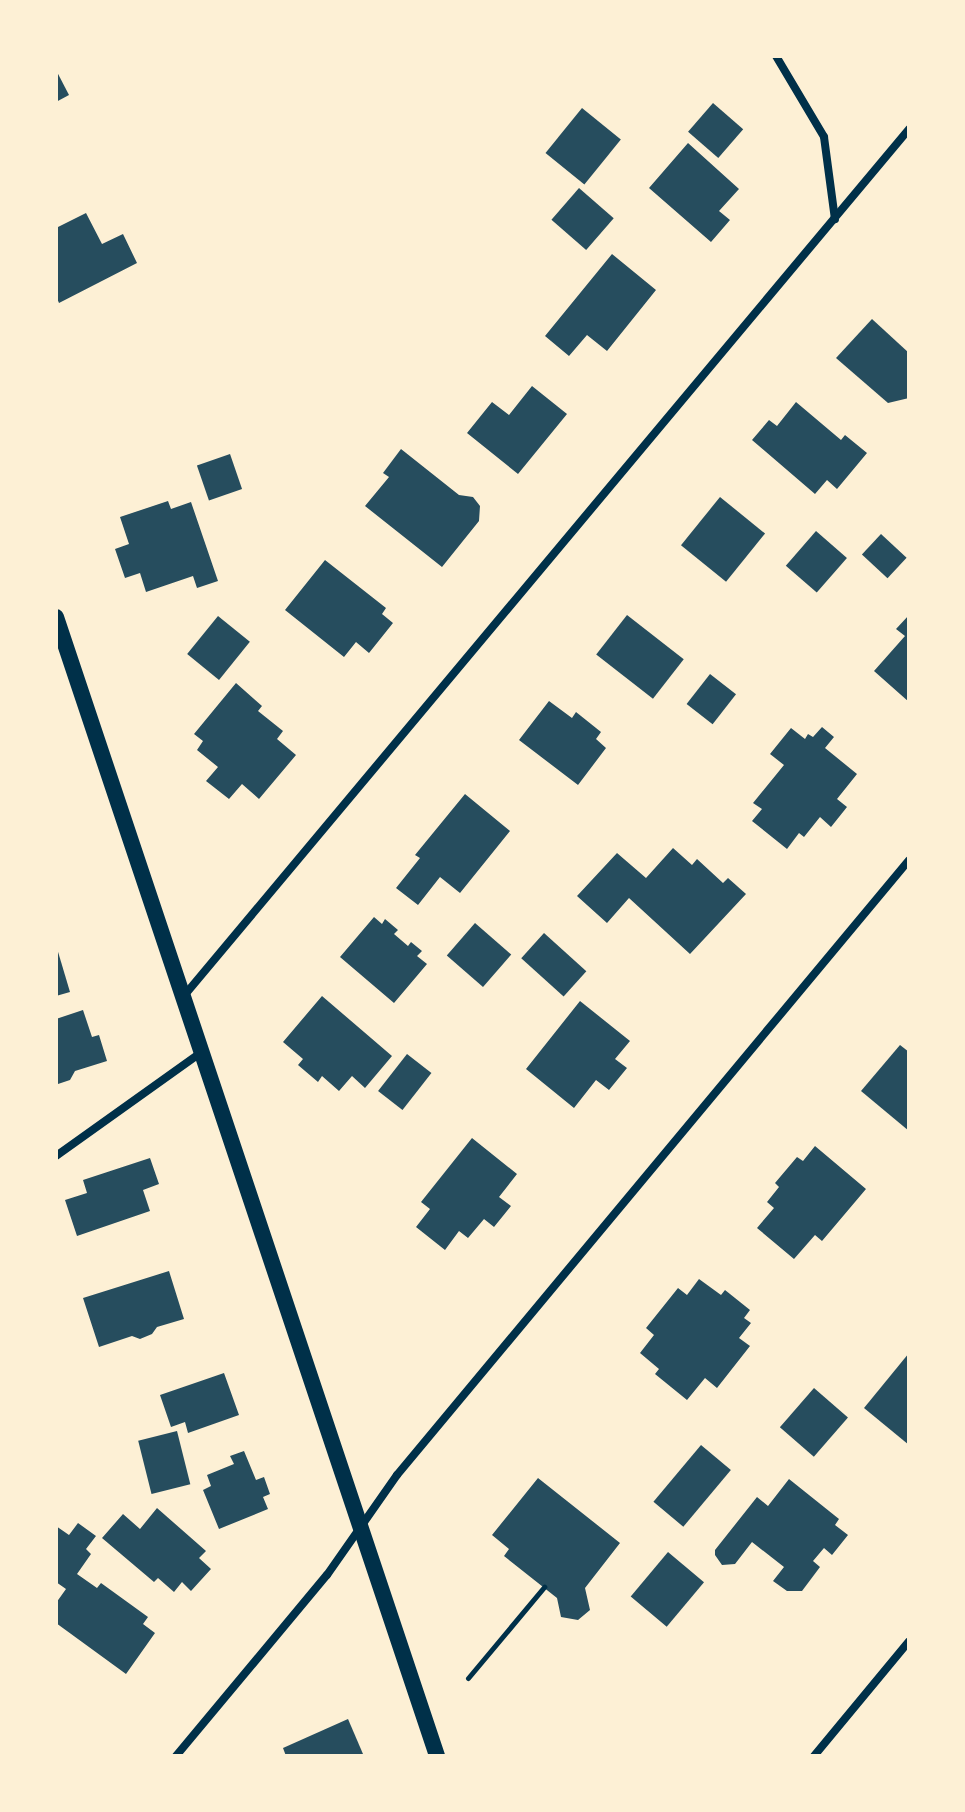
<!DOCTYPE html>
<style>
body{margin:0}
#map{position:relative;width:965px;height:1812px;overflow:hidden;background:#fdf0d5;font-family:Raleway,sans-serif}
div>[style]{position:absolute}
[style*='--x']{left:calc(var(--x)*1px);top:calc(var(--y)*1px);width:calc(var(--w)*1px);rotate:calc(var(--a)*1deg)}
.building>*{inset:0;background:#264d5e;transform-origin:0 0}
.path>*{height:5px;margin:-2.5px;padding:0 2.5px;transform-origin:2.5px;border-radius:2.5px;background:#003049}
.minor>*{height:8px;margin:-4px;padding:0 4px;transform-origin:4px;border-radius:4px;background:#003049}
.secondary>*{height:16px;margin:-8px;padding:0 8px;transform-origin:8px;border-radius:8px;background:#003049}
span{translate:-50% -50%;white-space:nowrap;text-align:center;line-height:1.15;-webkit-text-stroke:6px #fdf0d5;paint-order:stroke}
.frame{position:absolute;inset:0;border:58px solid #fdf0d5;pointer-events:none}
</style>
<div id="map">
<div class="building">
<div style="clip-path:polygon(56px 70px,69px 95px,56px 102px)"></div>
<div style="left:713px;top:103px;width:40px;height:38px;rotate:41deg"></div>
<div style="left:582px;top:108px;width:50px;height:58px;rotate:39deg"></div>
<div style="clip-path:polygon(688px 143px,739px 189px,719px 211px,730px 220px,711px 242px,649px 188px)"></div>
<div style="left:579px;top:188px;width:46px;height:42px;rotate:41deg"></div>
<div style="clip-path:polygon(86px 213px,102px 244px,123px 234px,137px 263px,59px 303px,56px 296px,56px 228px)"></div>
<div style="clip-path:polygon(612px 254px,656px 290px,607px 351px,587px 335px,569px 356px,545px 336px)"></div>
<div style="clip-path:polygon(872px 319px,909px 353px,909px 398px,888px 403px,836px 358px)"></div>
<div style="clip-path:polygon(532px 386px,567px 414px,518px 474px,467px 433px,492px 402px,509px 415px)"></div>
<div style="clip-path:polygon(796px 402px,841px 440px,845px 435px,867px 453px,837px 489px,827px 480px,815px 494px,752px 440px,769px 420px,777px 426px)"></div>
<div style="clip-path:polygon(401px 449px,459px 495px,473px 497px,480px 506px,479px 521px,442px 567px,365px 506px,389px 477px,383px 473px)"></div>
<div style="left:230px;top:454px;width:37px;height:35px;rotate:71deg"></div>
<div style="left:720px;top:497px;width:58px;height:62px;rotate:39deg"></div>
<div style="clip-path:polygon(168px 501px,171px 509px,191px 502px,218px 581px,197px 588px,193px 576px,146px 592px,140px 573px,125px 578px,115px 549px,129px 544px,120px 517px)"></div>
<div style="left:816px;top:531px;width:41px;height:46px;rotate:41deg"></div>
<div style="left:881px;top:534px;width:35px;height:28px;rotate:43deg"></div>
<div style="clip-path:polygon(325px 560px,386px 608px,382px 614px,393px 623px,369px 653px,356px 642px,344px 657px,285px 610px)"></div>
<div style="left:627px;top:615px;width:72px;height:50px;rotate:38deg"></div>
<div style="clip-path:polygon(909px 615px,909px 702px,874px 671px,905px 636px,896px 629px)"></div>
<div style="left:218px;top:616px;width:41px;height:49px;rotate:39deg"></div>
<div style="left:710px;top:674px;width:33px;height:38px;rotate:38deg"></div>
<div style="clip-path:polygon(236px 683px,262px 706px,258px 711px,283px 731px,277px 739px,296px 755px,259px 799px,242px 784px,229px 799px,206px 781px,218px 767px,197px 750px,203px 741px,194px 734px)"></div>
<div style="clip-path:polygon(549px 701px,572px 718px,576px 712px,601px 732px,596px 739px,606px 748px,578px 785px,519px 740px)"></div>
<div style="clip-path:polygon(822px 727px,834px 737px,825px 748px,857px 774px,837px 799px,847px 807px,831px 827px,820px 817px,804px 837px,799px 833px,787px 849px,752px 821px,762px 809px,753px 803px,784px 765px,770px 754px,791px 728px,805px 739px,808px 734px,813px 737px)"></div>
<div style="clip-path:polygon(465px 794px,510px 831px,460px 893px,440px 877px,418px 905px,396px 888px,420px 858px,415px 855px)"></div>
<div style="clip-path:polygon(673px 848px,692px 865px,697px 859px,723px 883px,728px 878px,746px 894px,690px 954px,629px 898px,607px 923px,577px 896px,617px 853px,646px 878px)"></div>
<div style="clip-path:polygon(374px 917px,382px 924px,385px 919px,398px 930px,394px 934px,408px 946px,411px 942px,422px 951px,417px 956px,427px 964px,394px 1003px,340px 957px)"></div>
<div style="left:475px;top:923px;width:48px;height:43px;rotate:41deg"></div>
<div style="left:544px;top:933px;width:57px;height:34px;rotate:42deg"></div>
<div style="clip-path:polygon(56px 945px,70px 992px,56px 996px)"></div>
<div style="clip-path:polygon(322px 996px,392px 1056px,365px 1088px,352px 1076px,339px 1091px,322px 1076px,318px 1082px,298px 1065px,303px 1059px,283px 1042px)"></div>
<div style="clip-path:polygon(580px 1001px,630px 1041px,615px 1059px,627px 1068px,609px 1090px,596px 1080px,574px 1108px,526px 1069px)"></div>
<div style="clip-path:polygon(83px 1010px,92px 1037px,99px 1035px,107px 1061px,75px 1071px,70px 1080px,58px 1084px,56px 1019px)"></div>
<div style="clip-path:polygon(900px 1045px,909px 1052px,909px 1131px,861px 1091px)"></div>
<div style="left:407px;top:1054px;width:31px;height:47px;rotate:38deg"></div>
<div style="clip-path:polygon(472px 1138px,517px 1174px,499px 1197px,511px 1206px,494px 1227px,484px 1219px,468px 1238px,459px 1231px,445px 1250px,416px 1227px,430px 1209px,421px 1202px)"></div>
<div style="clip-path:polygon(815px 1146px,866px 1189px,822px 1241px,815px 1235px,794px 1259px,757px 1228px,774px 1208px,767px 1202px,779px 1187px,775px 1183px,797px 1157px,803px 1161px)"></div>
<div style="clip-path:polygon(150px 1158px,159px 1184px,143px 1190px,150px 1211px,77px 1236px,65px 1200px,87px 1193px,83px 1180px)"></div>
<div style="clip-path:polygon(169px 1271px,184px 1319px,157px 1327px,152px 1334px,140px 1339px,132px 1336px,99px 1347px,83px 1298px)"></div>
<div style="clip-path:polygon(699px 1279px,721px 1295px,725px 1290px,750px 1310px,744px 1318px,751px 1323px,739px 1338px,750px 1346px,717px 1388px,705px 1378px,687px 1400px,655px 1374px,659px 1369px,640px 1353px,654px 1335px,646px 1328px,678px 1288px,687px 1295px)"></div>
<div style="clip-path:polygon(909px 1353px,909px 1445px,864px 1408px)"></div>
<div style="clip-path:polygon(224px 1373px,239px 1415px,188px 1433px,185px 1422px,171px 1427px,160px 1395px)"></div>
<div style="left:814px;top:1388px;width:45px;height:52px;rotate:41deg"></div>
<div style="left:177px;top:1431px;width:55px;height:40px;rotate:76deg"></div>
<div style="left:701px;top:1445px;width:39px;height:74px;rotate:40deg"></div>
<div style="clip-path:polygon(244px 1451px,256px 1480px,264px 1477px,270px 1494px,263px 1497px,268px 1509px,219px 1529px,203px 1490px,211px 1486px,207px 1475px,234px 1464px,230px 1456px)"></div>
<div style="clip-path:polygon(538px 1478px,620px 1543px,585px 1588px,590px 1610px,578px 1620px,561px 1617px,557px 1598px,504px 1556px,509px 1549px,492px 1535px)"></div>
<div style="clip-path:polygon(789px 1479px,839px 1519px,835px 1525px,848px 1535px,832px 1555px,824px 1548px,813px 1561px,820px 1567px,802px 1591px,787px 1591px,773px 1581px,784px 1567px,752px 1542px,735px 1564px,722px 1565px,715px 1555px,715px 1550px,757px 1497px,768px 1506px)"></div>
<div style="clip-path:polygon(157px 1508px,206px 1551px,199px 1558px,211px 1569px,191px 1591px,182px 1582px,174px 1592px,158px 1578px,154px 1582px,102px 1538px,123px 1514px,140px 1529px)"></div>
<div style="clip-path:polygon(78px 1523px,96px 1536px,86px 1549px,91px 1554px,77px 1574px,97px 1588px,101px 1583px,148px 1617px,143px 1624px,155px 1633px,126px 1674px,56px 1623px,56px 1603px,66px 1589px,56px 1582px,56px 1526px,69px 1535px)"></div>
<div style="left:668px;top:1552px;width:47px;height:58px;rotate:40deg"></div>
<div style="clip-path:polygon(348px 1719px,363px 1754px,286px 1756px,283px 1748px)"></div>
</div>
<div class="path">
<div style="--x:468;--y:1678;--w:119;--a:-50.1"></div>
</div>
<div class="minor">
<div style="--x:776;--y:56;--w:94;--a:59.3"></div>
<div style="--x:824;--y:137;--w:83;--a:82.4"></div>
<div style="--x:183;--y:997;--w:1132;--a:-50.09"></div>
<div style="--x:56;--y:1156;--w:179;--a:-35.5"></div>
<div style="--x:176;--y:1756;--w:236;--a:-50.2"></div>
<div style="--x:327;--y:1575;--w:122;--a:-55"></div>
<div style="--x:397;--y:1475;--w:800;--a:-50.22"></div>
<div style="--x:814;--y:1756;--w:149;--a:-50.4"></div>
</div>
<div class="secondary">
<div style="--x:56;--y:617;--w:1201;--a:71.5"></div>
</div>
<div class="frame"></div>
</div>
